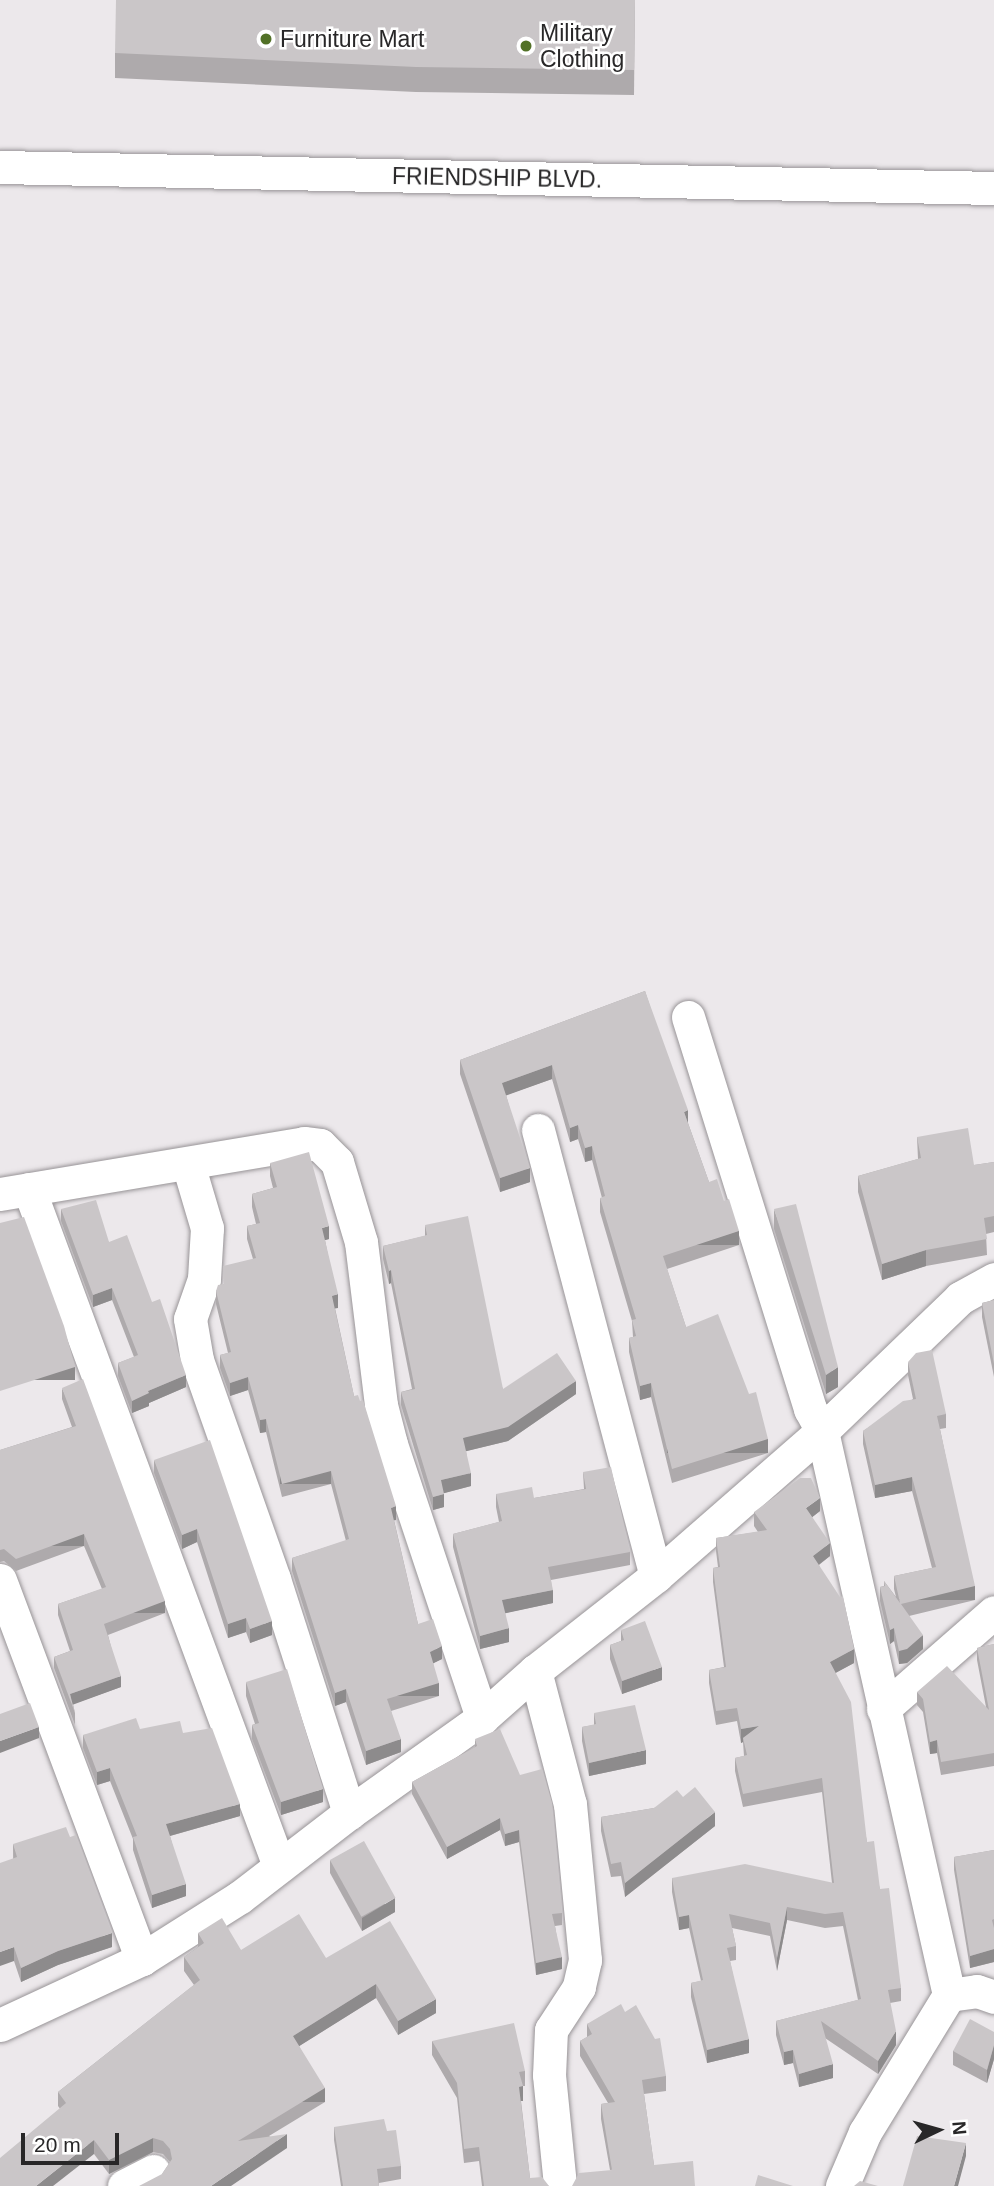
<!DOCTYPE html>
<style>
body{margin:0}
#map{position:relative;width:994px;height:2186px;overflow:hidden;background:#ece8eb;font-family:Helvetica,sans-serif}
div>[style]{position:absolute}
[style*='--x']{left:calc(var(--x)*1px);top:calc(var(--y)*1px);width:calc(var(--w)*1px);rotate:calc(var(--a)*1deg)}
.roads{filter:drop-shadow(0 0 2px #989497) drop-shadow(0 0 2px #989497)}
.minor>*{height:33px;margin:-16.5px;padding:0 16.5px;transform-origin:16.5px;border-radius:16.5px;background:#fff}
.wall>*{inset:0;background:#aeaaac}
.shaded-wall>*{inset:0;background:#8d8b8c;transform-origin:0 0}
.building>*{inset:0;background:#cac6c8;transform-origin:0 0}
.dots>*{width:19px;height:19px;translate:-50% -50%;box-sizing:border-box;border:4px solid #fff;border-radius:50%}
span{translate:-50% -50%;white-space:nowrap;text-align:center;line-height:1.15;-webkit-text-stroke:5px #fff;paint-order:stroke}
.poi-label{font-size:23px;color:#282728}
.left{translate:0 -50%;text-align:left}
.street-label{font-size:23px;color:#282728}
.north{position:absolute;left:903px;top:2095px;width:70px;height:70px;-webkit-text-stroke:5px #fff;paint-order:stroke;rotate:85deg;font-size:19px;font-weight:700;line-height:28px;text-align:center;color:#282728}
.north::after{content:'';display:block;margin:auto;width:24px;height:32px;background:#282728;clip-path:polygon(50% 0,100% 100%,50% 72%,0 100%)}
.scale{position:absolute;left:21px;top:2133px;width:98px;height:32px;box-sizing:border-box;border:4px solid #282728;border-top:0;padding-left:9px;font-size:21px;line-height:24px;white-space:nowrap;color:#282728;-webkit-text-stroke:5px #fff;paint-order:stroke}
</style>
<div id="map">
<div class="roads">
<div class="minor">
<div style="--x:0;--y:167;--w:994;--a:1.21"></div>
<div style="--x:688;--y:1017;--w:411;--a:72.7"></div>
<div style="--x:810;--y:1409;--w:25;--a:61"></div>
<div style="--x:822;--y:1431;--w:578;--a:77.31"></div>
<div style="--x:949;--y:1995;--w:161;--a:121.5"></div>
<div style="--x:865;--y:2132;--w:59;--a:113.1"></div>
<div style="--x:538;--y:1130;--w:461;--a:75.2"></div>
<div style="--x:188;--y:1164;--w:67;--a:73.5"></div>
<div style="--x:207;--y:1228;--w:51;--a:93.4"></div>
<div style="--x:204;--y:1279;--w:42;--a:109.3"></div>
<div style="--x:190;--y:1319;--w:42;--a:80.3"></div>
<div style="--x:197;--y:1360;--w:232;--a:70.6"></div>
<div style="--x:274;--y:1579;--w:246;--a:72.2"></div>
<div style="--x:29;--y:1189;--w:722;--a:69.73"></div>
<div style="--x:0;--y:1194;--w:308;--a:-9.5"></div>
<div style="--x:304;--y:1143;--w:16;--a:7"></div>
<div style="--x:320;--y:1145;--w:24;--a:45"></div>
<div style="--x:337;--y:1162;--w:84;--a:73.3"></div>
<div style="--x:361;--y:1242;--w:164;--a:83"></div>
<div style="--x:381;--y:1405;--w:40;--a:75.6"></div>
<div style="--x:391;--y:1444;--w:289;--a:71.6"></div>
<div style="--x:0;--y:1580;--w:405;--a:69.5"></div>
<div style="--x:535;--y:1671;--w:138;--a:75.3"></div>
<div style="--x:570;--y:1804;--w:157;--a:84.5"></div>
<div style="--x:585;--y:1960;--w:28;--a:103"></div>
<div style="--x:579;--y:1987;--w:51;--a:123.1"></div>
<div style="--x:551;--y:2030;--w:45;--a:92.5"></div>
<div style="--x:549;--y:2075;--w:112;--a:84.3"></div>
<div style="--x:883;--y:1709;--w:147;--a:-41.1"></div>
<div style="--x:949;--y:1995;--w:28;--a:-8"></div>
<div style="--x:977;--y:1991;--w:18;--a:19"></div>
<div style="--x:0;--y:2025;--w:157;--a:-24.9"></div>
<div style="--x:142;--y:1959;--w:116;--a:-32.3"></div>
<div style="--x:240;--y:1897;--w:138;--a:-37.6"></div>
<div style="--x:349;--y:1813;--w:163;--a:-35.5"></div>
<div style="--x:482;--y:1718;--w:71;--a:-41.6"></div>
<div style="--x:535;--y:1671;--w:154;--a:-38.1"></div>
<div style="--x:656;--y:1576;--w:220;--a:-41.1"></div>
<div style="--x:822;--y:1431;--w:192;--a:-43.9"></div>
<div style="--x:960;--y:1298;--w:39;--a:-29"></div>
<div style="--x:124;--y:2186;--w:33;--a:-27"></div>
</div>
</div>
<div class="wall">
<div style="clip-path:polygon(635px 0,634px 95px,416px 92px,115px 78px,115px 53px)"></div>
<div style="clip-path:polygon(645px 991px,688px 1123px,709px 1182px,739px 1245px,667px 1269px,686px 1327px,768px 1453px,672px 1483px,651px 1397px,640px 1400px,629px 1352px,629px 1338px,633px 1337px,632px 1321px,600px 1212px,600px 1198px,602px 1198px,592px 1160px,585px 1162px,578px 1139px,570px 1142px,552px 1079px,506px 1095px,530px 1182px,500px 1192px,460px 1074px,460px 1060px)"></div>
<div style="clip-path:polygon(917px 1137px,974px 1165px,994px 1162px,994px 1232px,986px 1234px,987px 1255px,926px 1266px,882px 1280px,858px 1192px,858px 1176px,918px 1159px)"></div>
<div style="clip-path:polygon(270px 1163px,329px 1239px,325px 1240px,338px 1308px,335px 1308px,354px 1396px,396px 1520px,394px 1520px,418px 1624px,442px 1659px,433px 1663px,439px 1696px,391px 1711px,401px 1752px,366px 1765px,346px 1702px,335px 1706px,292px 1571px,292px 1558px,346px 1541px,331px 1484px,282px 1497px,266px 1432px,260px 1433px,248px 1390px,230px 1396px,220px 1368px,220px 1355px,228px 1353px,216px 1304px,216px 1291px,253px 1259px,247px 1239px,247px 1226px,256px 1224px,252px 1207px,252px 1194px,273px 1188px,270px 1176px)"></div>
<div style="clip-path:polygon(61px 1209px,109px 1242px,186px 1387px,149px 1403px,149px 1406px,132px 1413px,118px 1376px,118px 1363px,134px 1357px,112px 1300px,93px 1307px,61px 1221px)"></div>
<div style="clip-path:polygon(774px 1209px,838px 1387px,826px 1394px,774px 1229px)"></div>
<div style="clip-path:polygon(425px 1225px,503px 1389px,576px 1394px,508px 1441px,466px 1451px,471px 1486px,444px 1493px,444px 1507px,433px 1510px,401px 1405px,401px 1392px,412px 1389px,391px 1283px,389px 1284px,383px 1259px,383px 1246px,425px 1236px)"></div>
<div style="clip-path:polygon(994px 1300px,994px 1377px,982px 1317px,982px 1303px)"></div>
<div style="clip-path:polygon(908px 1362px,946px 1414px,946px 1428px,940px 1429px,975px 1600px,909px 1616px,923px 1649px,907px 1663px,899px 1664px,894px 1641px,890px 1644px,880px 1601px,880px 1587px,884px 1586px,884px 1581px,896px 1597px,894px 1589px,894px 1576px,932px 1568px,912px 1491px,875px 1498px,863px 1444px,863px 1431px,913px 1399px,908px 1375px)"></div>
<div style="clip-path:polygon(62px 1388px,165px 1613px,108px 1635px,121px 1687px,73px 1704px,75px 1713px,75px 1725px,54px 1668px,54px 1657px,70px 1651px,58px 1615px,58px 1604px,102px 1589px,84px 1546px,16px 1571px,4px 1561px,0 1562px,0 1450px,72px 1427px,62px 1399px)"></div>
<div style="clip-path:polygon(154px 1460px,272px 1635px,250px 1643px,246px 1632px,228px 1638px,197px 1542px,182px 1549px,154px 1473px)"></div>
<div style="clip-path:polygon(583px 1472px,630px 1552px,630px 1565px,551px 1580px,553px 1603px,505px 1613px,509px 1642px,480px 1649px,453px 1547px,453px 1534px,499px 1522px,496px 1507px,496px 1494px,534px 1498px,584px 1489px)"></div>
<div style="clip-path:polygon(820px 1511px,812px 1517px,830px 1556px,819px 1565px,854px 1663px,835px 1673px,867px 1842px,880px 1889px,901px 1988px,901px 2001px,890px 2003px,896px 2045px,878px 2074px,825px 2038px,833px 2078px,799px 2087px,793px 2063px,784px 2065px,776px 2035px,776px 2021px,858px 2000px,843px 1926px,825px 1928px,787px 1920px,777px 1971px,770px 1936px,732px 1928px,736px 1946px,736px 1960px,730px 1961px,749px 2053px,707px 2063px,691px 1997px,691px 1983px,701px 1981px,689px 1928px,679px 1930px,672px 1892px,672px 1878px,832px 1883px,822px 1792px,743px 1807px,735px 1771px,735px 1758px,744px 1756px,743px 1742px,741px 1743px,737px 1721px,716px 1725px,709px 1683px,709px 1670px,724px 1667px,713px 1582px,713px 1568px,718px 1567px,716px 1551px,716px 1538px,758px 1532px,754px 1526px,754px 1512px)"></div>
<div style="clip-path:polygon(621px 1630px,662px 1680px,622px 1694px,610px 1659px,610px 1645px,621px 1641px)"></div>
<div style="clip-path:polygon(994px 1644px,994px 1766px,941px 1775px,937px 1753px,930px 1754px,923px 1712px,917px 1705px,917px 1692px,986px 1707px,977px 1660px,977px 1648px)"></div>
<div style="clip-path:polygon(246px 1682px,323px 1802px,281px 1815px,252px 1739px,252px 1725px,255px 1724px,246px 1696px)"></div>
<div style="clip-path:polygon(594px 1713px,646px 1764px,589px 1776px,582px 1741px,582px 1727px,594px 1725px)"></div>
<div style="clip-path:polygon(140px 1729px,183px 1733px,240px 1816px,170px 1836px,186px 1896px,152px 1908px,133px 1850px,133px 1839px,110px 1781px,97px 1785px,83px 1748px,83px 1735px)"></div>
<div style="clip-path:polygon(475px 1739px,562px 1913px,562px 1925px,555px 1926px,562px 1969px,536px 1975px,519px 1842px,505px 1846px,500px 1830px,447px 1859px,412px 1794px,412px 1782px,475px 1747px)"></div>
<div style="clip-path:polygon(683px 1797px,715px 1826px,625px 1897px,621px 1876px,611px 1877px,601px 1831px,601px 1817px,654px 1808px)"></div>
<div style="clip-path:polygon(13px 1844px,112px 1947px,58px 1965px,21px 1982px,14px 1961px)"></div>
<div style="clip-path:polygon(994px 1850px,994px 1962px,970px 1968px,954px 1870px,954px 1857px)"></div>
<div style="clip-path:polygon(330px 1860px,395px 1912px,362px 1931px,330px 1873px)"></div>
<div style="clip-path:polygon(198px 1933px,241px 1950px,326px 1958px,436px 2013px,398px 2035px,376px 1998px,299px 2046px,325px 2102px,269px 2136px,287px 2148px,162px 2174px,170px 2162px,163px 2154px,153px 2152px,109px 2174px,58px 2106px,58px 2092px,194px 1985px,184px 1971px,184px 1957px,198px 1947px)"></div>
<div style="clip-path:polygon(625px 2012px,666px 2076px,666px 2091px,644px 2094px,654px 2165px,610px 2170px,601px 2119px,601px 2104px,608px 2103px,580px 2056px,580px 2041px,587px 2037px,587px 2024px)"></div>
<div style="clip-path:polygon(994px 2032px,994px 2059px,987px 2083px,953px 2065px,953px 2051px)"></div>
<div style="clip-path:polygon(432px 2041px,525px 2071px,525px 2086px,523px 2086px,523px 2101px,521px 2101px,530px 2178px,549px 2186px,482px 2186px,479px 2161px,464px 2163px,457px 2098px,432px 2055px)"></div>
<div style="clip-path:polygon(334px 2127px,387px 2131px,401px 2166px,401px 2179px,379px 2183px,379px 2186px,341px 2186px,334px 2140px)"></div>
</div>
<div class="shaded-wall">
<div style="clip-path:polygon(552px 1065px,552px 1079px,502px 1097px,502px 1083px)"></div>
<div style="clip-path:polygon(688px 1110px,688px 1124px,684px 1112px)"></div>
<div style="clip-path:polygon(578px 1125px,578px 1139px,570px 1142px,570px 1128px)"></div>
<div style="clip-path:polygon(592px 1146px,592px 1160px,585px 1162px,585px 1148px)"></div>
<div style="clip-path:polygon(530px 1168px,530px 1182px,500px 1192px,500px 1178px)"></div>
<div style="clip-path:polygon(329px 1226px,329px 1239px,322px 1241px,322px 1228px)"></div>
<div style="left:739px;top:1231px;width:14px;height:80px;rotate:90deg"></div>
<div style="clip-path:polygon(926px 1250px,926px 1266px,882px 1280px,882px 1264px)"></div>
<div style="clip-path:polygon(391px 1270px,391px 1283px,389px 1284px,389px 1271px)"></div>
<div style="clip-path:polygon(112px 1288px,112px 1300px,93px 1307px,93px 1295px)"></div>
<div style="clip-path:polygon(338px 1294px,338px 1308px,332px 1309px,332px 1296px)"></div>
<div style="left:75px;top:1367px;width:13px;height:79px;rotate:90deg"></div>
<div style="clip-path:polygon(838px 1367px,838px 1387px,826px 1394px,826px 1375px)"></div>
<div style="clip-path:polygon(186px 1375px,186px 1387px,149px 1403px,149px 1406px,132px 1413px,132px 1401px,148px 1391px)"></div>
<div style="clip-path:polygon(248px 1377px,248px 1390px,230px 1396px,230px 1383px)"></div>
<div style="clip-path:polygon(576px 1381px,576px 1394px,508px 1441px,463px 1452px,463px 1438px)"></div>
<div style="clip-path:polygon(651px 1383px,651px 1397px,640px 1400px,640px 1386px)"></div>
<div style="clip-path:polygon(266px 1419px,266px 1432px,260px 1433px,260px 1420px)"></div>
<div style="left:768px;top:1439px;width:14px;height:101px;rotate:90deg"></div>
<div style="left:331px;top:1471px;width:13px;height:51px;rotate:90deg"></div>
<div style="clip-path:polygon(471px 1473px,471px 1486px,441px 1494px,441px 1480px)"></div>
<div style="clip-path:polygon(912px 1477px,912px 1491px,875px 1498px,875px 1485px)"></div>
<div style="clip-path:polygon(444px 1494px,444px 1507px,433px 1510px,433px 1497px)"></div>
<div style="clip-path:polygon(820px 1498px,820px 1511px,806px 1522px,806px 1508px)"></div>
<div style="clip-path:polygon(396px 1506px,396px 1520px,391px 1521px,391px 1508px)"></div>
<div style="clip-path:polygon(197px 1529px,197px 1542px,182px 1549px,182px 1535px)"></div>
<div style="left:84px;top:1534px;width:12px;height:72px;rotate:90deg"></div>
<div style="clip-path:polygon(830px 1543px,830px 1556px,813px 1569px,813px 1556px)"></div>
<div style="left:975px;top:1586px;width:14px;height:76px;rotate:90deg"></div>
<div style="clip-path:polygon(553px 1590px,553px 1603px,502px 1614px,502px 1600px)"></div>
<div style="left:165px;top:1601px;width:12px;height:65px;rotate:90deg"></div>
<div style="clip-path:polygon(246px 1618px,246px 1632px,228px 1638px,228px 1624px)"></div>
<div style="clip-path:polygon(272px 1621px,272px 1635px,250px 1643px,250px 1629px)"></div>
<div style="clip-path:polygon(509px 1628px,509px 1642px,480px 1649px,480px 1636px)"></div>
<div style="clip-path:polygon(894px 1628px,894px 1641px,890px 1644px,890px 1630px)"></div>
<div style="clip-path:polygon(923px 1635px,923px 1649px,907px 1663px,899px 1664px,899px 1651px)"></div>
<div style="clip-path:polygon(442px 1646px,442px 1659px,430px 1665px,430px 1652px)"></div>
<div style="clip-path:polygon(854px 1649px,854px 1663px,830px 1676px,830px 1662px)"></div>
<div style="clip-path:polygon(662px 1667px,662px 1680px,622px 1694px,622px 1681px)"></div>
<div style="clip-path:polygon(121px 1676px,121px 1687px,72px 1705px,70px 1694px)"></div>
<div style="left:439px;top:1683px;width:13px;height:54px;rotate:90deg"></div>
<div style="clip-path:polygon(346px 1689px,346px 1702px,335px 1706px,335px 1693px)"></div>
<div style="clip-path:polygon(759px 1726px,743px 1738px,743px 1742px,741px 1743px,741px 1729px)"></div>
<div style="clip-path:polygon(39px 1727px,39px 1738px,0 1753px,0 1741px)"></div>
<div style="clip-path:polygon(401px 1739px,401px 1752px,366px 1765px,366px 1751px)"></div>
<div style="clip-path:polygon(937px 1740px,937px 1753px,930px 1754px,930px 1742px)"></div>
<div style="clip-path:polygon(646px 1750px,646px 1764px,589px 1776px,589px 1763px)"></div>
<div style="clip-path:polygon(110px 1768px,110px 1781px,97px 1785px,97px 1772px)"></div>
<div style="clip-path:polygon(323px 1789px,323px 1802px,281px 1815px,281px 1802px)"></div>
<div style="clip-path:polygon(240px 1804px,240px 1816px,166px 1837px,166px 1824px)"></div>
<div style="clip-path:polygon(715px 1812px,715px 1826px,625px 1897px,625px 1883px)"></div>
<div style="clip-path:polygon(500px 1818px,500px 1830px,447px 1859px,447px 1847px)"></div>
<div style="clip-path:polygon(519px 1830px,519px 1842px,505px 1846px,505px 1834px)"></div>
<div style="clip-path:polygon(186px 1884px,186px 1896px,152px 1908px,152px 1895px)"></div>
<div style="clip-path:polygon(395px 1898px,395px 1912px,362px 1931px,362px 1918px)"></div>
<div style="clip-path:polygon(787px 1907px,787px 1920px,777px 1971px,777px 1958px)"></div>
<div style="clip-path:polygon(689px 1915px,689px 1928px,679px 1930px,679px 1917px)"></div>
<div style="clip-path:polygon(112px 1933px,112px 1947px,58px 1965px,21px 1982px,21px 1968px,58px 1951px)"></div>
<div style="clip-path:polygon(14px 1947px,14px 1961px,0 1966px,0 1952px)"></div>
<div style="clip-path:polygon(994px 1949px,994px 1962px,970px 1968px,970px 1956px)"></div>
<div style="clip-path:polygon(562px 1957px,562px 1969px,536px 1975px,536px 1963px)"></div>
<div style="clip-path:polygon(376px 1984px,376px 1998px,293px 2050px,293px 2036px)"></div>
<div style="clip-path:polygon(436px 1999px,436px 2013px,398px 2035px,398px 2021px)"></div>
<div style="clip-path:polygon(896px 2031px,896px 2045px,878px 2074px,878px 2061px)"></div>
<div style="clip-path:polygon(749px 2039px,749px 2053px,707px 2063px,707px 2050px)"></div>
<div style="clip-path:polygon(994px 2045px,994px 2059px,987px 2083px,987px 2070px)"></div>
<div style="clip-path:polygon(793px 2050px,793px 2063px,784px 2065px,784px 2052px)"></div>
<div style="clip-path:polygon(833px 2064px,833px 2078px,799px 2087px,799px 2074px)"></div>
<div style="left:523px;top:2086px;width:15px;height:4px;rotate:90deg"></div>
<div style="left:325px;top:2088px;width:14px;height:102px;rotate:90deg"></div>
<div style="clip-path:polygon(287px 2134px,287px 2148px,231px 2186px,211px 2186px)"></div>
<div style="clip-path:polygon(153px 2138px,153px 2152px,109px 2174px,109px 2160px)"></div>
<div style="clip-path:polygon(94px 2140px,94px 2154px,53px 2186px,36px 2186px)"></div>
<div style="clip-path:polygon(966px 2143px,966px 2156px,958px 2186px,954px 2186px)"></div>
</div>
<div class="building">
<div style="clip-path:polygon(116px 0,635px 0,634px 70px,416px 67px,115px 53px)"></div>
<div style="clip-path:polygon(645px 991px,688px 1110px,684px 1112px,709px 1182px,717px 1179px,724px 1201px,729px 1199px,739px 1231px,663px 1256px,686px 1327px,718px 1314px,749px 1394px,756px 1392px,768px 1439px,672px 1469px,651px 1383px,640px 1386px,629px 1338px,636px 1336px,632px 1320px,636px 1319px,600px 1198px,605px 1196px,592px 1146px,585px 1148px,578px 1125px,570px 1128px,552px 1065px,502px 1083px,530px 1168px,500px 1178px,460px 1060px)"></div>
<div style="clip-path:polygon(968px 1128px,974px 1165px,994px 1162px,994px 1216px,984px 1218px,987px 1239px,926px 1250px,882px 1264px,858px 1176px,921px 1158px,917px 1137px)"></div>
<div style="clip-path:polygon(309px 1152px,329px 1226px,322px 1228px,338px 1294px,332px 1296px,354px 1396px,358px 1395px,360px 1401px,363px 1400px,396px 1506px,391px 1508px,418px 1624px,433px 1619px,442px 1646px,430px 1652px,439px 1683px,387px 1699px,401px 1739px,366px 1751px,346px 1689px,335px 1693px,292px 1558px,349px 1539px,331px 1471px,282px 1484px,266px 1419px,260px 1420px,248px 1377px,230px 1383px,220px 1355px,231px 1352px,216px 1291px,218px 1285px,224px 1284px,223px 1266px,256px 1258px,247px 1226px,260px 1223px,252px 1194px,277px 1187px,270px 1163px)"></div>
<div style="clip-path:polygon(96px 1200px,109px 1242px,127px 1235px,152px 1302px,160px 1299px,186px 1375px,148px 1391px,149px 1393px,132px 1401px,118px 1363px,138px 1355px,112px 1288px,93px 1295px,61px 1209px)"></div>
<div style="clip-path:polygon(796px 1204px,838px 1367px,826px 1375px,774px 1209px)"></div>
<div style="clip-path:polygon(468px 1216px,503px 1389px,557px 1353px,576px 1381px,508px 1427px,463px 1438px,471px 1473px,441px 1480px,444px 1494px,433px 1497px,401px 1392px,415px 1389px,391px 1270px,389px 1271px,383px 1246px,427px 1235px,425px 1225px)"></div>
<div style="clip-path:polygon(24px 1217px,64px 1326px,75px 1367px,0 1391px,0 1223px)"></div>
<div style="clip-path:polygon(994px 1300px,994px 1364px,982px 1303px)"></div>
<div style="clip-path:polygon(932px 1350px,946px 1414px,937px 1416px,975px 1586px,901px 1604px,923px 1635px,907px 1649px,899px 1651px,894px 1628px,890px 1630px,880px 1587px,885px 1586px,884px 1581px,900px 1603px,894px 1576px,936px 1567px,912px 1477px,875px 1485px,863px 1431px,903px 1401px,916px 1399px,908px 1362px,916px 1353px)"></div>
<div style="clip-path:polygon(83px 1379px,165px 1601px,104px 1624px,121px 1676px,70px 1694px,75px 1713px,54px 1657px,73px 1650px,58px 1604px,106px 1587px,84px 1534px,16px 1559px,4px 1549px,0 1550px,0 1450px,76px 1426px,62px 1388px)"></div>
<div style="clip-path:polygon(210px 1440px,272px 1621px,250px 1629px,246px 1618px,228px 1624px,197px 1529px,182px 1535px,154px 1460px)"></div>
<div style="clip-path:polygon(611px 1467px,630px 1552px,548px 1567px,553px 1590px,502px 1600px,509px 1628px,480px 1636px,453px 1534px,502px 1521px,496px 1494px,532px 1487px,534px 1498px,586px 1489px,583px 1472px)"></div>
<div style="clip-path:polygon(800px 1478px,811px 1478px,820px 1498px,806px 1508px,830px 1543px,813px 1556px,840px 1597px,843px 1596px,854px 1649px,830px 1662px,851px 1702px,867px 1842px,874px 1841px,880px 1889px,889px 1888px,901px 1988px,888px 1990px,896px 2031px,878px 2061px,821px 2021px,833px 2064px,799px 2074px,793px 2050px,784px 2052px,776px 2021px,861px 1999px,843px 1912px,825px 1914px,787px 1907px,777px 1958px,770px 1923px,729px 1914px,736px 1946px,727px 1948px,749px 2039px,707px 2050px,691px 1983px,703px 1980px,689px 1915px,679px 1917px,672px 1878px,745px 1864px,834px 1883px,822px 1778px,743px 1794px,735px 1758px,747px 1755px,743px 1738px,759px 1726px,741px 1729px,737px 1708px,716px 1711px,709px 1670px,726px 1667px,713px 1568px,720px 1567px,716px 1538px,767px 1530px,754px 1512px)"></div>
<div style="clip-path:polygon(645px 1621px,662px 1667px,622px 1681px,610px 1645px,624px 1640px,621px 1630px)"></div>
<div style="clip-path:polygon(994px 1644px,994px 1753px,941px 1762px,937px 1740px,930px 1742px,923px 1699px,917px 1692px,947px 1666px,989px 1710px,977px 1648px)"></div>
<div style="clip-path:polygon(287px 1669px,323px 1789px,281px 1802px,252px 1725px,259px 1723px,246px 1682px)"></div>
<div style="clip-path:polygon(30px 1703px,39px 1727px,0 1741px,0 1714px)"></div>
<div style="clip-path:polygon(635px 1705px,646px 1750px,589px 1763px,582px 1727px,596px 1724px,594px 1713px)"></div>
<div style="clip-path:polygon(136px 1718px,140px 1729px,180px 1721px,183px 1733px,212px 1728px,240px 1804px,166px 1824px,186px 1884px,152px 1895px,133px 1837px,137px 1836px,110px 1768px,97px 1772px,83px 1735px)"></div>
<div style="clip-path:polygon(500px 1729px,520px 1775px,542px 1769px,552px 1803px,562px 1913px,552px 1914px,562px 1957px,536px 1963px,519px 1830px,505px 1834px,500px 1818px,447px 1847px,412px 1782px,477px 1746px,475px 1739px)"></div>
<div style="clip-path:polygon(695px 1787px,715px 1812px,625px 1883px,621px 1862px,611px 1864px,601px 1817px,654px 1808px,677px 1790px,683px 1797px)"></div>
<div style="clip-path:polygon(66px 1827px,70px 1837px,76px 1835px,112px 1933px,58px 1951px,21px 1968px,14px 1947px,0 1952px,0 1863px,17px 1857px,13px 1844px)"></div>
<div style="left:364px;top:1841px;width:65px;height:39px;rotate:61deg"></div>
<div style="clip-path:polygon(994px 1850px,994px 1919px,992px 1920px,994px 1928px,994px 1949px,970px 1956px,954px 1857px)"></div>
<div style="clip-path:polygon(299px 1914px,326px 1958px,390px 1921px,436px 1999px,398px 2021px,376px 1984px,293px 2036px,325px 2088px,238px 2141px,287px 2134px,211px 2186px,139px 2186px,162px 2174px,172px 2159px,170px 2149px,163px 2141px,153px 2138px,109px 2160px,94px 2140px,36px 2186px,0 2186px,0 2158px,66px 2103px,58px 2092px,200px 1980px,184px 1957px,204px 1943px,198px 1933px,222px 1918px,241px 1950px)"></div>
<div style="clip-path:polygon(621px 2004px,625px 2012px,636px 2005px,655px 2039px,660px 2038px,666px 2076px,642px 2080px,654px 2165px,693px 2161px,695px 2186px,572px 2186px,579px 2173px,612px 2170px,601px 2104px,615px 2102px,580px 2041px,592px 2034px,587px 2024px)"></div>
<div style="clip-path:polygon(970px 2019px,994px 2032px,994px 2045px,987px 2070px,953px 2051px)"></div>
<div style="clip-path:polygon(514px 2023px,525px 2071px,519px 2072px,523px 2086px,519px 2087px,530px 2178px,542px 2177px,549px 2186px,484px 2186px,479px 2147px,464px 2149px,457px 2083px,432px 2041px)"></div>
<div style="clip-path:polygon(384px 2119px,387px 2131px,396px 2130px,401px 2166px,377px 2169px,379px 2186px,343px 2186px,334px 2127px)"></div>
<div style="clip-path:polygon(917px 2136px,966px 2143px,954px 2186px,903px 2186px)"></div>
<div style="clip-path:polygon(758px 2175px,793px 2186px,755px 2186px)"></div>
<div style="clip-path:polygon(860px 2181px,878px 2186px,854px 2186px)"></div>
</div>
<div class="dots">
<div style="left:266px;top:39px;background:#527127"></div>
<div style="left:526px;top:46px;background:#527127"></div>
</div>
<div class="poi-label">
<span class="left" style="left:540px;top:46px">Military<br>Clothing</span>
<span class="left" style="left:280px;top:39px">Furniture Mart</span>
</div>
<div class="street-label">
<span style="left:497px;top:178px;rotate:1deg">FRIENDSHIP BLVD.</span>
</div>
<div class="north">N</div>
<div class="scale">20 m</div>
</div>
